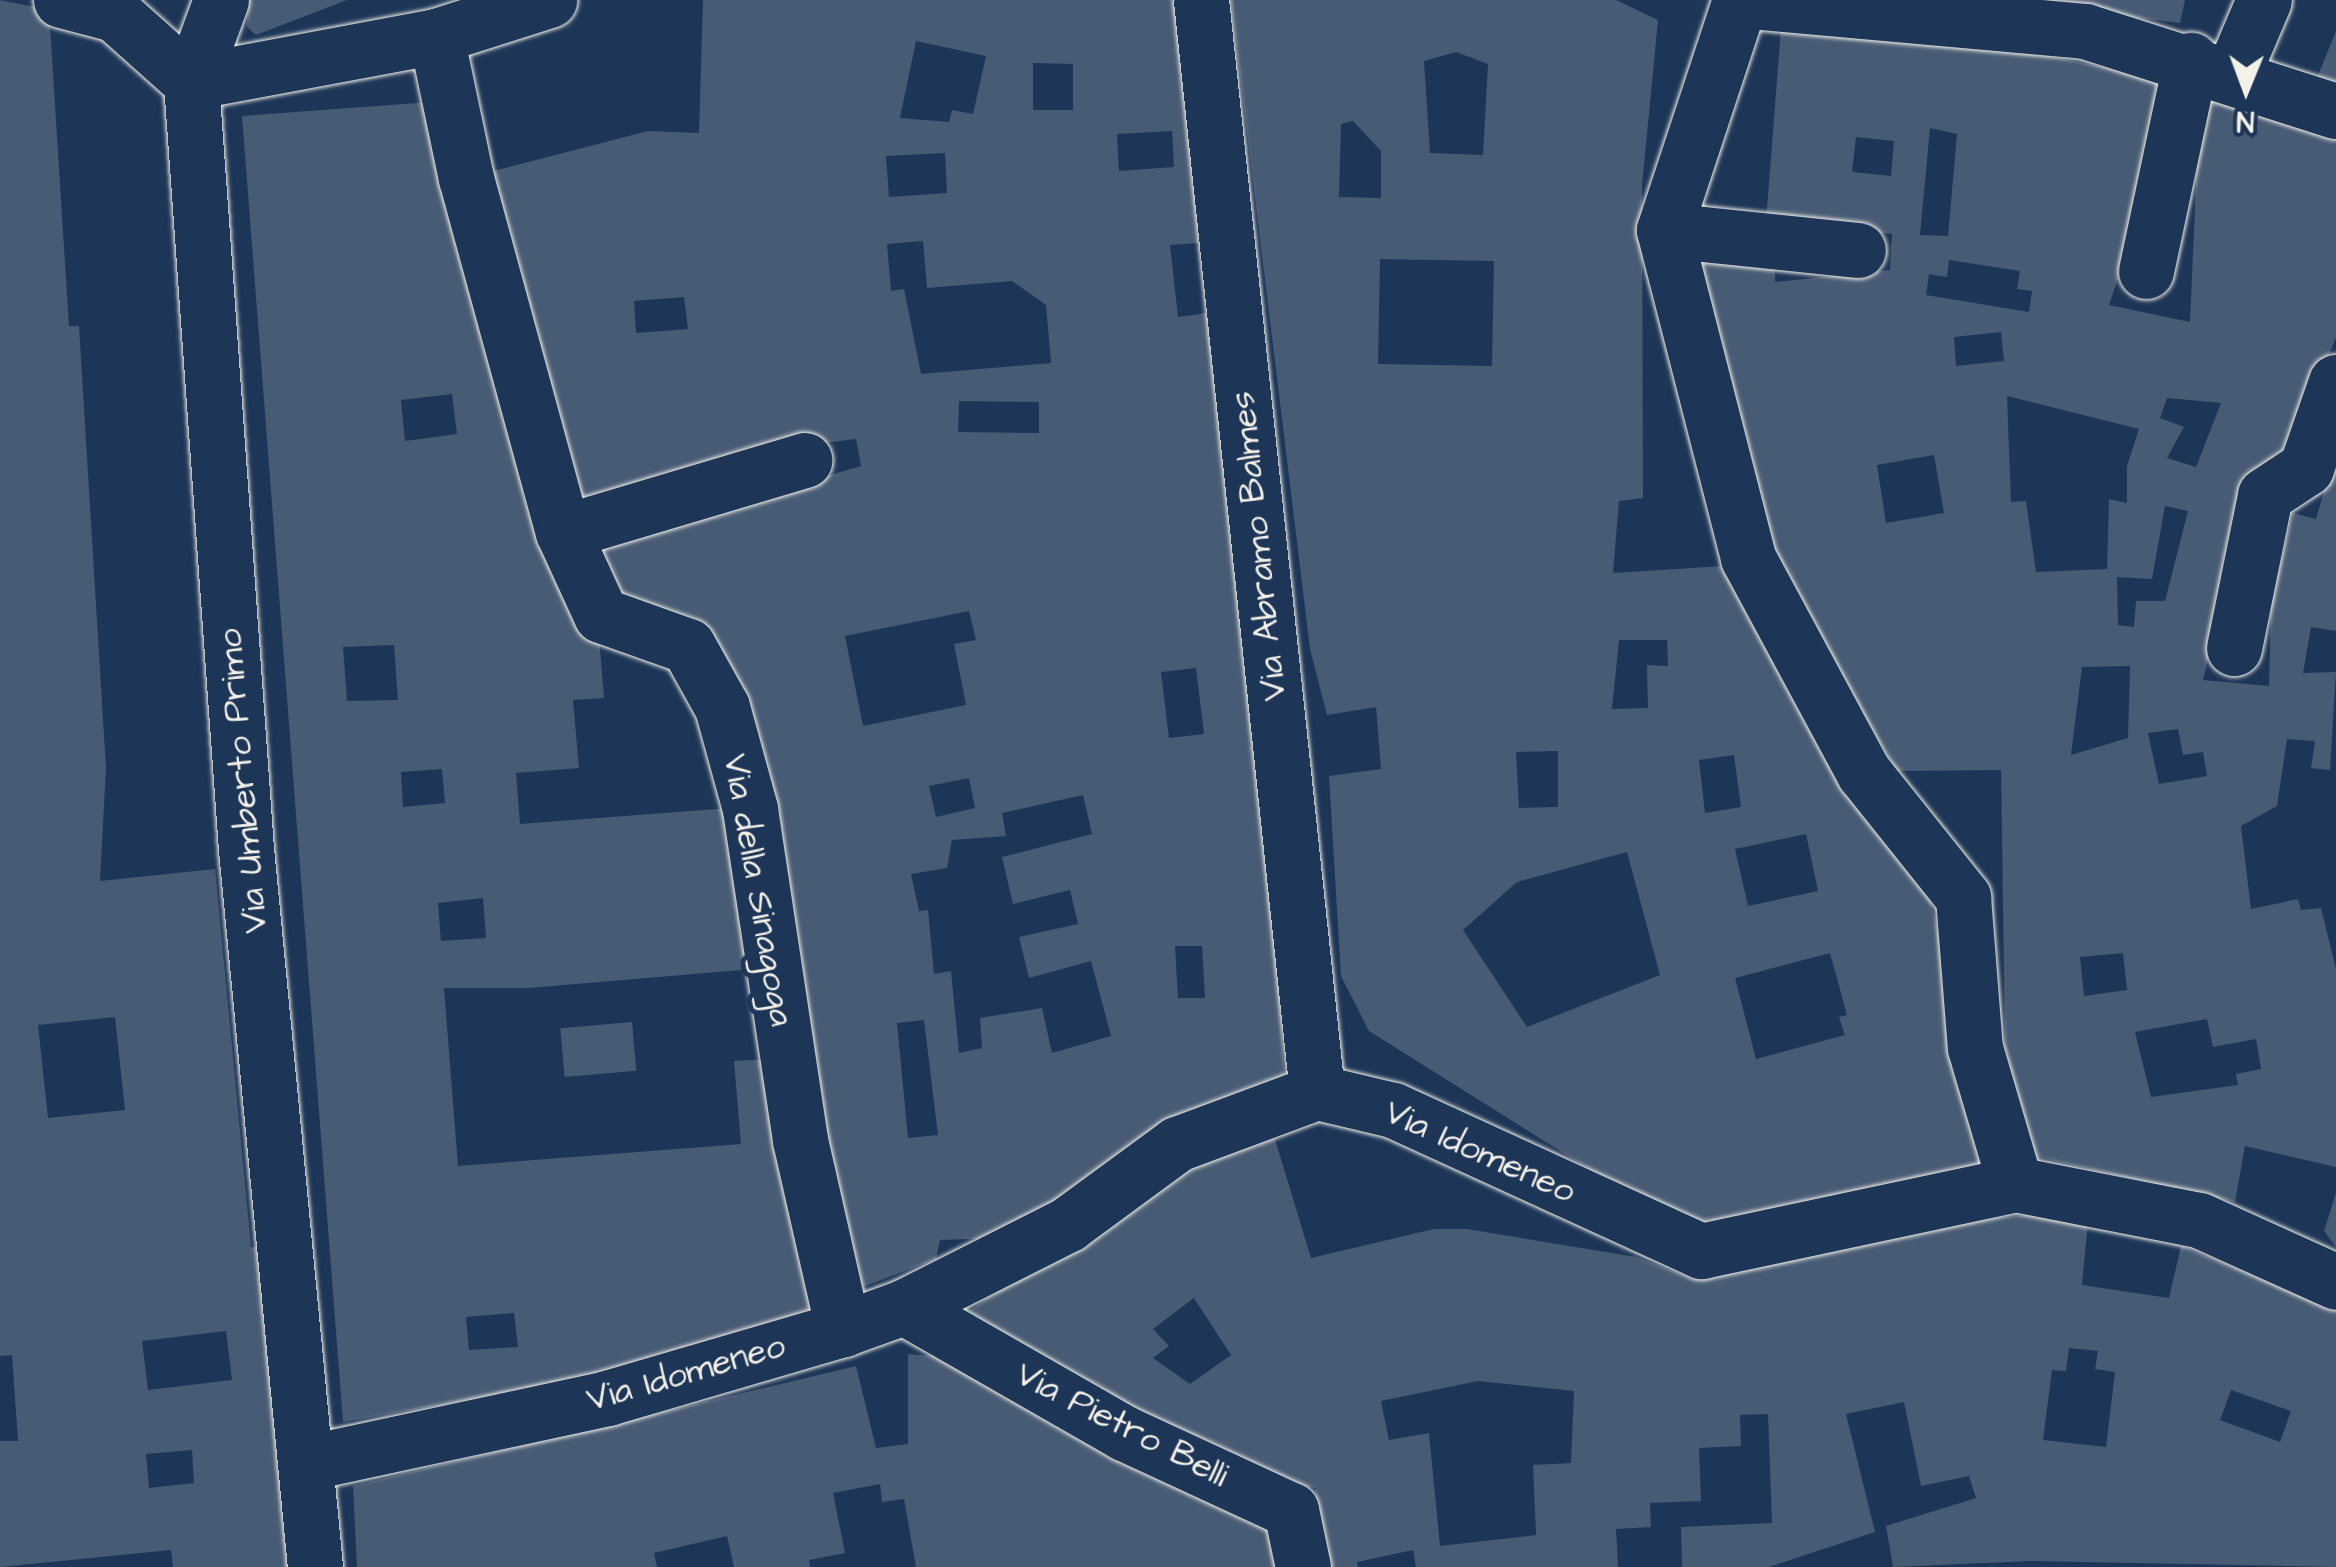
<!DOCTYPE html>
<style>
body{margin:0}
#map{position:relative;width:2336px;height:1567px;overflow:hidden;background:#1d3557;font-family:"Architects Daughter",sans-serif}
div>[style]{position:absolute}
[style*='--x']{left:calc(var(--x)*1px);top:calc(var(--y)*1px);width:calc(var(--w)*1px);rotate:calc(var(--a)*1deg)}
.building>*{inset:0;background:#485b74;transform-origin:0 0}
.roads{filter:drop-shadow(0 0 2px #f4f1e8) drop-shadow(0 0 2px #f4f1e8)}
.street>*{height:55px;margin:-27.5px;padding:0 27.5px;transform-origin:27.5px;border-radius:27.5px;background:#1d3557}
span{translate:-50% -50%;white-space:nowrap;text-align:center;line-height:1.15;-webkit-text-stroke:10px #1d3557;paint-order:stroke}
.street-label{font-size:35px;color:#f4f1e8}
.north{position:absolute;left:2196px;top:40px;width:100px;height:100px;-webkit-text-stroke:8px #1d3557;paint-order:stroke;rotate:181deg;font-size:28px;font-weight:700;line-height:40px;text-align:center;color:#f4f1e8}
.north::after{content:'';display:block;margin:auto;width:35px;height:45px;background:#f4f1e8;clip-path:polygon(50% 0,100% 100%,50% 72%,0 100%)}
</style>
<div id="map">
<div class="building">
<div style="clip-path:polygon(evenodd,0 0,49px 10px,69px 326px,79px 326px,106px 768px,100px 881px,215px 869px,251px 1247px,265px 1247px,291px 1567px,173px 1567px,171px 1550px,0 1567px,0 1441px,18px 1441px,12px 1355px,0 1356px,0 0,115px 1017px,125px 1110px,48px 1118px,38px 1025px,115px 1017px,0 0,226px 1331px,232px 1380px,148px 1390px,142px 1341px,226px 1331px,0 0,192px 1450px,194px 1483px,149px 1488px,146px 1454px,192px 1450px)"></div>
<div style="clip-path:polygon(248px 0,347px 0,256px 35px,247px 27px)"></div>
<div style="clip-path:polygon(evenodd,703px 0,1192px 0,1214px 242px,1170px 245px,1178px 317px,1222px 311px,1273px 875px,1284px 1076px,997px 1238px,940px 1240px,936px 1259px,852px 1291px,729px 674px,695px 618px,618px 600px,595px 543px,861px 466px,856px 439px,760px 451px,583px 506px,482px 174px,648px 131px,699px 133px,703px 0,916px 41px,986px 56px,973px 114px,952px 110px,949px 122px,900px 118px,916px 41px,703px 0,1033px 63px,1073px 64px,1073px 110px,1033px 110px,1033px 63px,703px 0,1172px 131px,1174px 167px,1119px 171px,1117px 134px,1172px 131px,703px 0,945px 153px,947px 193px,889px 197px,886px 156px,945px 153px,703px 0,923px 241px,927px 288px,1012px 281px,1046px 305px,1051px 363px,921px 374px,904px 289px,891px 291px,887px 244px,923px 241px,703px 0,684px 297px,688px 329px,636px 333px,634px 301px,684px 297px,703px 0,959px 401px,1039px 402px,1039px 433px,958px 432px,959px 401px,703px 0,969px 611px,976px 640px,954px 644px,966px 705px,863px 726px,845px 636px,969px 611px,703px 0,1196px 668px,1204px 734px,1169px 738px,1161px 672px,1196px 668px,703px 0,969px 778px,975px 808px,936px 817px,929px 786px,969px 778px,703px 0,1083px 795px,1092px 834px,1002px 857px,1013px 904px,1070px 890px,1078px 924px,1019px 937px,1029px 978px,1091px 961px,1111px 1036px,1052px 1053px,1042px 1008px,980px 1018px,982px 1048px,959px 1053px,951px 971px,934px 974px,928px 910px,919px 911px,911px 874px,947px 868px,952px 840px,1006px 836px,1002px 813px,1083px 795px,703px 0,1175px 946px,1202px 946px,1205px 998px,1178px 998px,1175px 946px,703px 0,924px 1020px,938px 1135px,908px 1138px,897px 1023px,924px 1020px)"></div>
<div style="clip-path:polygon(evenodd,1231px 0,1616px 0,1658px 20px,1642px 186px,1643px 498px,1619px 501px,1613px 573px,1739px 565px,1923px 867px,1991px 1171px,1704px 1224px,1651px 1208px,1369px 1031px,1341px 976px,1329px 776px,1381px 769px,1376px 707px,1327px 715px,1310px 649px,1231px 0,1456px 52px,1488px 64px,1483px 155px,1430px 153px,1424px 61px,1456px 52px,1231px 0,1353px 121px,1381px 151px,1381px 198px,1339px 197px,1341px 124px,1353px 121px,1231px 0,1380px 259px,1494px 261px,1492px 366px,1378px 364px,1380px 259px,1231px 0,1619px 640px,1667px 640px,1668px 666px,1647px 665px,1648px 708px,1612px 709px,1619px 640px,1231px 0,1558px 751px,1558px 807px,1519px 808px,1516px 752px,1558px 751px,1231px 0,1734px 755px,1741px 807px,1705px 813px,1699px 760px,1734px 755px,1231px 0,1806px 834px,1818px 891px,1748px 906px,1735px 849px,1806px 834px,1231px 0,1627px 852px,1660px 975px,1527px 1027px,1463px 930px,1517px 882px,1627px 852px,1231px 0,1830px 953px,1847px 1015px,1839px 1017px,1845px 1035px,1756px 1059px,1735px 978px,1830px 953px)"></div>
<div style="clip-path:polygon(1980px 0,2185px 0,2180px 23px)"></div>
<div style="clip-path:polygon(evenodd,1781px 28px,2013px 49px,2171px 81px,2157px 163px,2109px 305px,2190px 322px,2200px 91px,2336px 133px,2336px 338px,2292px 440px,2253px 478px,2203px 680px,2269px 686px,2272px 571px,2279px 571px,2293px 513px,2316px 519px,2336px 451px,2336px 631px,2311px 627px,2303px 673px,2336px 672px,2330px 770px,2311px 768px,2315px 741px,2287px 739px,2277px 806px,2241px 826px,2251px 909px,2298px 899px,2301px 910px,2321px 908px,2336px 969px,2336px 1167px,2245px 1146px,2235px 1202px,2034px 1156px,2019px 1135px,2005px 1046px,2001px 770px,1897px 771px,1803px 613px,1773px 550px,1699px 258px,1775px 259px,1775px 282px,1890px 270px,1892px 234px,1766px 222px,1781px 28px,1930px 128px,1957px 134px,1948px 236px,1920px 235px,1930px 128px,1781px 28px,1856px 137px,1894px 141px,1891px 176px,1852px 172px,1856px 137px,1781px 28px,1949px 260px,2020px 271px,2017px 289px,2032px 291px,2029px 312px,1926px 295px,1929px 274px,1947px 277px,1949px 260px,1781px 28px,2001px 332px,2004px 361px,1956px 366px,1954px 337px,2001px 332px,1781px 28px,2007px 396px,2139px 429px,2127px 466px,2127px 503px,2109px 499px,2107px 569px,2036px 572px,2026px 501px,2011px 502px,2007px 396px,1781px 28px,2167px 398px,2221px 403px,2196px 467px,2167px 458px,2184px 427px,2160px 418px,2167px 398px,1781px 28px,1934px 455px,1944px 513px,1886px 523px,1877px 465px,1934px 455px,1781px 28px,2165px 506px,2188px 511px,2165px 601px,2136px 601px,2134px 627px,2118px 625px,2117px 577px,2152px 579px,2165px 506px,1781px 28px,2130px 666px,2128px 738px,2071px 755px,2082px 667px,2130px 666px,1781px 28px,2178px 729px,2183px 755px,2203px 752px,2207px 776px,2159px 784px,2148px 733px,2178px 729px,1781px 28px,2123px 953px,2127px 990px,2084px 996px,2080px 957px,2123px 953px,1781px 28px,2207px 1019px,2213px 1047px,2256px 1039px,2261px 1069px,2236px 1074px,2238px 1085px,2151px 1097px,2135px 1032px,2207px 1019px)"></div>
<div style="clip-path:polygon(2336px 31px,2336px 87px,2315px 83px)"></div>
<div style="clip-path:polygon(evenodd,431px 102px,599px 636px,604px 698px,573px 700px,579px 768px,516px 773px,520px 824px,730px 808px,754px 969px,528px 988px,444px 988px,458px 1166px,741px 1144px,734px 1061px,768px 1059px,815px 1307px,667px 1365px,343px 1422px,242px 116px,431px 102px,452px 394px,457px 434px,405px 441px,401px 400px,452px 394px,431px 102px,394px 645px,398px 700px,347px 701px,343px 647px,394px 645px,431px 102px,442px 769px,445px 803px,403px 807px,401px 772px,442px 769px,431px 102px,483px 898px,486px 938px,441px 941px,438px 903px,483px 898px,431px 102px,514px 1313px,518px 1347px,469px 1350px,466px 1317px,514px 1313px)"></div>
<div style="left:632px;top:1022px;width:49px;height:72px;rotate:85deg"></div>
<div style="clip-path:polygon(evenodd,1274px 1136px,1311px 1258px,1434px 1229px,1467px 1229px,1636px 1257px,1693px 1279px,1964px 1221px,2028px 1215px,2088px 1221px,2082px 1285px,2169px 1298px,2181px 1246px,2336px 1309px,2336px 1567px,2030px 1561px,1893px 1567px,1886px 1526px,1976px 1498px,1969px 1476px,1921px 1486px,1904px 1402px,1846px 1414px,1875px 1532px,1769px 1567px,1682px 1567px,1681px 1527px,1772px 1523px,1768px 1414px,1740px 1415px,1741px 1446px,1699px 1448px,1701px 1501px,1650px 1503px,1651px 1527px,1616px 1529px,1618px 1567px,1416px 1567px,1413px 1550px,1357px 1562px,1358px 1567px,1327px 1567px,1315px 1488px,1240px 1474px,1060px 1380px,969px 1311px,1172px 1174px,1274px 1136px,1194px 1298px,1231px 1355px,1190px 1384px,1153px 1358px,1169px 1346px,1153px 1329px,1194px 1298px,1274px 1136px,2069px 1348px,2098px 1351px,2095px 1369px,2115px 1372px,2106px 1447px,2043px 1440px,2052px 1370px,2066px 1371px,2069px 1348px,1274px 1136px,1478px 1381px,1574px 1391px,1571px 1463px,1533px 1465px,1536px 1535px,1440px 1546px,1429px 1433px,1389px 1440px,1381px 1401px,1478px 1381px,1274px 1136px,2231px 1390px,2291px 1411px,2280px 1442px,2220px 1420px,2231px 1390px)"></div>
<div style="clip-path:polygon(2336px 1193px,2336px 1247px,2324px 1231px)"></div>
<div style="clip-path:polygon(908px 1354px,983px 1360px,1288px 1523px,1299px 1567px,916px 1567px,904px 1499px,882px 1502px,880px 1484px,833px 1493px,845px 1553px,809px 1560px,810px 1567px,734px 1567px,727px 1536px,654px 1553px,657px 1567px,357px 1567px,353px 1486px,856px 1366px,876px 1448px,908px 1444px)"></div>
</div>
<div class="roads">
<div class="street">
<div style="--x:61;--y:0;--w:56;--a:14.5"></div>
<div style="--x:115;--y:14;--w:102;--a:41.8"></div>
<div style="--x:221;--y:0;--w:87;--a:110.1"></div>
<div style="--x:191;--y:82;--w:769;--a:85.9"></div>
<div style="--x:246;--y:849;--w:721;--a:84.51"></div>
<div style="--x:1201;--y:0;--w:1098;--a:83.94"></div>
<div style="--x:1739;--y:0;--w:347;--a:5.1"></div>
<div style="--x:2085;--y:31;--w:263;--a:17.7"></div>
<div style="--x:1740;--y:0;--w:242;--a:108.3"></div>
<div style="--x:1664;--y:230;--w:339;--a:75.6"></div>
<div style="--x:1748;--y:558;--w:244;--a:61.7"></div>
<div style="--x:1864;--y:773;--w:159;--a:51.4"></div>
<div style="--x:1963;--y:897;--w:151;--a:85.5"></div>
<div style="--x:1975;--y:1048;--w:142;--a:73.6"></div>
<div style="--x:436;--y:36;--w:145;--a:78.1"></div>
<div style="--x:466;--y:178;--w:367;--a:74.7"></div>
<div style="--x:563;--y:532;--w:91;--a:65.4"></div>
<div style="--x:601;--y:615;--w:92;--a:19.6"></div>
<div style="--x:688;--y:646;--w:70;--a:60.9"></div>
<div style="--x:722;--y:707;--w:106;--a:74.6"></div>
<div style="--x:750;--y:809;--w:335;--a:81.4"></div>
<div style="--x:800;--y:1140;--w:194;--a:77.2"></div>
<div style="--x:2233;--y:73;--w:79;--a:-67"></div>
<div style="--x:191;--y:82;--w:249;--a:-10.6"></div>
<div style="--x:436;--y:36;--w:119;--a:-17.7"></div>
<div style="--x:1664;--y:230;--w:195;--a:5.9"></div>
<div style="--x:2146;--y:271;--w:216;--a:-78"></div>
<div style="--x:563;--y:532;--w:252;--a:-16.6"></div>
<div style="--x:2234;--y:648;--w:156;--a:-78.5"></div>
<div style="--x:2265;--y:495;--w:49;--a:-33.4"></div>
<div style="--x:2306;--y:468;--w:91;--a:-70.8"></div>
<div style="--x:904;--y:1307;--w:254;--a:29.8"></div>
<div style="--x:1124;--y:1433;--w:184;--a:24.8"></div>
<div style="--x:1291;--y:1510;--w:58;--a:78.1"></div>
<div style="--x:305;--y:1463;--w:309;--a:-12.1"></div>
<div style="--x:607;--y:1398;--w:246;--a:-16.3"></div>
<div style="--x:843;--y:1329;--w:65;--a:-19.8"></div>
<div style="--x:904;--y:1307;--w:184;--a:-26.8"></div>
<div style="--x:1068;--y:1224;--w:135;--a:-36.3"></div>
<div style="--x:1177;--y:1144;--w:149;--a:-20.4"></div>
<div style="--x:1317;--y:1092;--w:78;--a:13.3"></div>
<div style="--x:1393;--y:1110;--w:339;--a:24.6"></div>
<div style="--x:1701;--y:1251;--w:321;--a:-12"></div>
<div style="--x:2015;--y:1184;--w:187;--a:11.1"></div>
<div style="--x:2199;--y:1220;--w:150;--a:24.3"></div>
</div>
</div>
<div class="street-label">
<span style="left:1259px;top:546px;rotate:-96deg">Via Abramo Balmes</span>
<span style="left:243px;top:781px;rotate:-95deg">Via Umberto Primo</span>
<span style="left:758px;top:890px;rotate:80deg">Via della Sinagoga</span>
<span style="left:1480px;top:1152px;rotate:24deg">Via Idomeneo</span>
<span style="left:686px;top:1373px;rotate:-16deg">Via Idomeneo</span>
<span style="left:1122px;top:1425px;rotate:27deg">Via Pietro Belli</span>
</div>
<div class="north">N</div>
</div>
